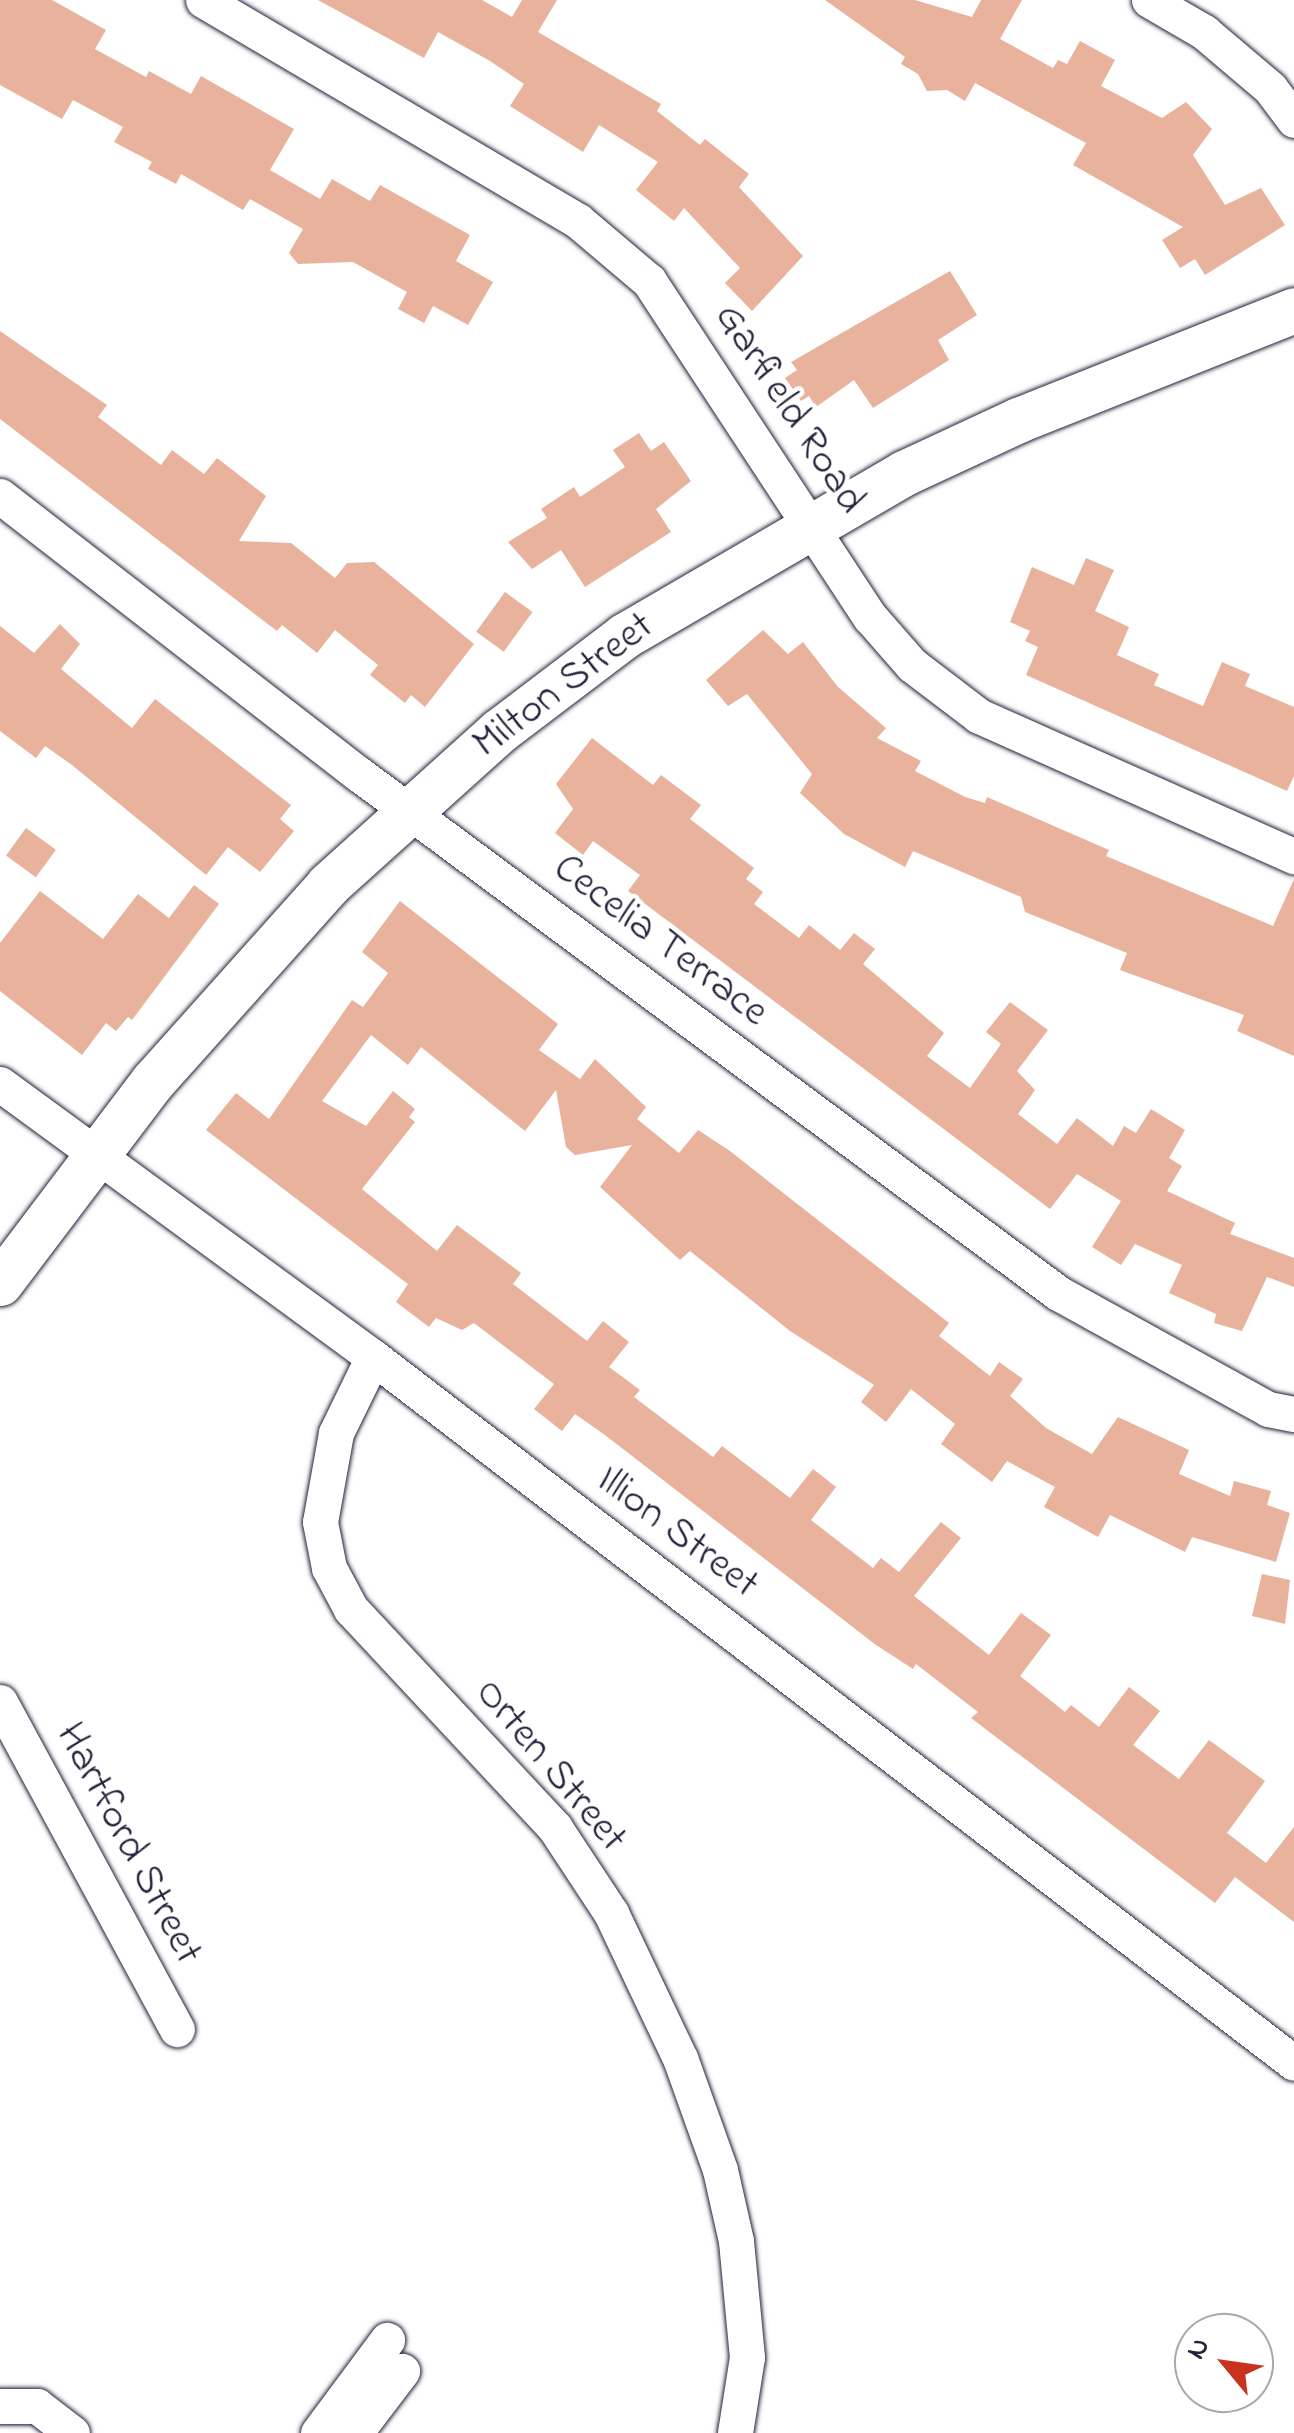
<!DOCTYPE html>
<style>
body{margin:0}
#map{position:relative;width:1294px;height:2433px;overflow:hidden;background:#fff;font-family:"Indie Flower",sans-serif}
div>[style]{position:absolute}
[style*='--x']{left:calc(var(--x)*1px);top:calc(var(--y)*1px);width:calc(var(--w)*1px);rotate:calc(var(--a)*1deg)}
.building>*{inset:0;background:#e8b29c;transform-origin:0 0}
.roads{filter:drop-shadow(0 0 2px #22223b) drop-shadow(0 0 2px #22223b)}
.minor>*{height:35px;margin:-17.5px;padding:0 17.5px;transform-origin:17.5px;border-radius:17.5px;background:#fff}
.major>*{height:45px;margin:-22.5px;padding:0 22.5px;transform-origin:22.5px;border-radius:22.5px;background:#fff}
span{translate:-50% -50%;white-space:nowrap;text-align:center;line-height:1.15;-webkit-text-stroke:9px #fff;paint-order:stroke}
.street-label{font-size:42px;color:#22223b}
.north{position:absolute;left:1174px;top:2313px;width:100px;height:100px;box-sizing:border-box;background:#fff;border:2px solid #a7a7b1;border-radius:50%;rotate:299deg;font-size:28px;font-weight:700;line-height:40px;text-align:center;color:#22223b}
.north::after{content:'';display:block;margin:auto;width:35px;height:45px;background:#c8321e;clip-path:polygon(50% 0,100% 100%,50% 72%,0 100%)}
</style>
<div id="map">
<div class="building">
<div style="clip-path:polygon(0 0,52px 0,106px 30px,95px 49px,146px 77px,149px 71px,191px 94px,201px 76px,294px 129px,270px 170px,320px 199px,332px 179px,370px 201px,380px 185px,470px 235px,456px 261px,493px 282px,468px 325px,433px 306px,424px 323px,398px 309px,407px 292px,353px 262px,298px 264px,289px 253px,303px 229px,250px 199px,243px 210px,181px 174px,176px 184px,148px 169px,152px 162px,114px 142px,123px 127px,73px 100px,62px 119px,0 85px)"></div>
<div style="clip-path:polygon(318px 0,482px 0,512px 17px,522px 0,557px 0,538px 32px,661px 104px,657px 111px,700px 145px,705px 139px,749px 174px,739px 187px,803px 256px,752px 311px,725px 283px,740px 268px,684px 208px,674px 221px,636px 190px,658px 162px,599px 125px,583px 152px,510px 106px,524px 84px,490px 61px,438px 32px,424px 58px)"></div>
<div style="clip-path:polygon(825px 0,915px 0,972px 17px,981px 0,1022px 0,1000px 39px,1053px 68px,1058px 60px,1067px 64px,1080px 41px,1115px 60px,1101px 86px,1162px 118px,1186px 102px,1212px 129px,1193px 155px,1225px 205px,1261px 188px,1285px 225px,1205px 275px,1195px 259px,1180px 268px,1162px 240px,1183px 227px,1073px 165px,1086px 143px,975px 83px,965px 101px,947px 90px,927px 91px,918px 74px,901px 64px,905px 57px)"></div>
<div style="clip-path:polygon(950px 271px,977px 315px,938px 340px,949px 360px,873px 408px,854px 380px,816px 407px,809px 396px,801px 401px,785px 378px,797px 370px,791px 362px)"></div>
<div style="clip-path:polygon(0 331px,107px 405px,98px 417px,161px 465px,172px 450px,204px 474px,217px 458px,266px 496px,239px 541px,291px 543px,335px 578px,347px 563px,374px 562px,474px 644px,425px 707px,411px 695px,405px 703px,370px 675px,378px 665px,335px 630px,317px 653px,282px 625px,277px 631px,0 419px)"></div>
<div style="clip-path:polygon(639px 433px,651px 451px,664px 442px,691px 481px,656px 509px,671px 532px,585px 587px,561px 550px,532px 569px,508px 542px,547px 518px,541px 509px,574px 487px,580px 497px,625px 467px,613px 450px)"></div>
<div style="clip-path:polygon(1086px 558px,1114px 570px,1095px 611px,1129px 627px,1117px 655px,1159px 674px,1154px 685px,1203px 706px,1222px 662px,1250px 674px,1245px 686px,1294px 707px,1294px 776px,1287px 791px,1026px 675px,1038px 647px,1025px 641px,1030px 631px,1010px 622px,1032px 567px,1074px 585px)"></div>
<div style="left:505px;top:592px;width:34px;height:49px;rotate:36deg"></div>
<div style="clip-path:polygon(60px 624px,80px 644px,61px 669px,132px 728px,155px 699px,291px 805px,280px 819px,294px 831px,260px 872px,228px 847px,206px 875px,72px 765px,45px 746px,36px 758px,0 731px,0 626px,34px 653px)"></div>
<div style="clip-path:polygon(763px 630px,788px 654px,803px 642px,838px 687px,886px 728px,877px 738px,921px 761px,915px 771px,965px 797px,985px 803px,987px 797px,1109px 850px,1106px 856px,1273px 926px,1294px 879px,1294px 1056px,1237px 1031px,1244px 1015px,1120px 970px,1127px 953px,1025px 912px,1021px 897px,913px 851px,905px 867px,844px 834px,800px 793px,812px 774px,747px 694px,728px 706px,706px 680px)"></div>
<div style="clip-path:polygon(592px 738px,653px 785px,661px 775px,701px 805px,690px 819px,754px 868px,746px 879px,763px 892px,754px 904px,799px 938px,809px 925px,840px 950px,854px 933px,875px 949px,863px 964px,944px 1033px,927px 1056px,970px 1088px,1001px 1044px,986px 1032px,1010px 1002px,1048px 1030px,1017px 1071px,1035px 1090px,1018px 1114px,1057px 1144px,1077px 1118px,1113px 1146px,1124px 1126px,1136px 1133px,1151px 1109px,1185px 1130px,1169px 1158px,1182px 1166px,1167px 1191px,1235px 1223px,1230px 1234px,1294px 1258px,1294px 1287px,1267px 1277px,1242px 1331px,1214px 1323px,1216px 1314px,1169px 1293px,1182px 1265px,1135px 1244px,1121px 1265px,1092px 1247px,1121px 1201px,1077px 1174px,1050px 1209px,628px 891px,640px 875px,593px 841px,583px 855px,555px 833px,573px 809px,556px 784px)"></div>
<div style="left:26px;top:828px;width:37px;height:34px;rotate:36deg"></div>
<div style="clip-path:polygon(194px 885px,219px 904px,132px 1020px,128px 1017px,116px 1031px,106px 1023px,82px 1055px,0 991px,0 943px,40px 891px,103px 939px,138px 894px,169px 918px)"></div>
<div style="clip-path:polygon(400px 901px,558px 1024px,539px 1050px,580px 1079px,595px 1059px,646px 1107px,637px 1119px,679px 1153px,698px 1130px,730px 1151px,949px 1323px,939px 1336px,990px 1376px,999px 1362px,1023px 1379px,1010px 1396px,1046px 1428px,1092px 1454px,1118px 1417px,1189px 1450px,1179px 1474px,1230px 1496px,1234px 1481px,1271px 1491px,1267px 1505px,1290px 1513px,1276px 1562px,1192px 1537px,1185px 1552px,1110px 1515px,1098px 1537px,1044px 1507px,1055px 1487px,1007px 1461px,992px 1482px,941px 1444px,955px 1424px,911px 1389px,886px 1422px,861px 1402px,874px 1385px,790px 1331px,690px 1251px,680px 1260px,600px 1187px,632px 1145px,575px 1155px,566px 1147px,556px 1090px,525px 1131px,421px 1047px,408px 1065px,371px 1035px,322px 1101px,366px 1126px,393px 1091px,415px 1109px,409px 1117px,415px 1122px,362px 1189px,437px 1251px,457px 1225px,521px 1273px,513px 1284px,587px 1341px,603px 1321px,629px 1342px,609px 1367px,640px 1390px,634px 1397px,713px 1457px,722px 1446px,790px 1498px,813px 1469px,836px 1487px,811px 1520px,873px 1568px,881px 1558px,899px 1572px,941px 1522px,961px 1538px,914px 1596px,989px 1655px,1021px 1613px,1051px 1635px,1020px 1676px,1065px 1712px,1071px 1705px,1099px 1727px,1129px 1687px,1160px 1711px,1133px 1745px,1179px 1779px,1209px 1740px,1265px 1781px,1227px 1833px,1266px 1863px,1294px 1827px,1294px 1922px,1235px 1877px,1215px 1903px,971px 1718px,978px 1712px,916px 1664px,913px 1669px,876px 1645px,605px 1435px,575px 1414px,562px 1431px,534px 1409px,554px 1384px,474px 1323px,462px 1330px,436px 1318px,429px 1327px,396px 1302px,408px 1284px,206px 1130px,236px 1093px,269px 1119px,352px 1000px,363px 1007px,388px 973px,362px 952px)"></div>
<div style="clip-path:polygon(1262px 1574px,1290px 1580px,1285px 1624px,1252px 1616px)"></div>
</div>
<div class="roads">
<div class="minor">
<div style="--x:203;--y:0;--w:435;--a:30.5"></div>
<div style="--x:578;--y:221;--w:93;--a:40.2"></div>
<div style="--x:649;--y:281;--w:402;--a:56.7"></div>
<div style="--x:870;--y:617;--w:64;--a:48.8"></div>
<div style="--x:912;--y:665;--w:84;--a:37.3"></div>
<div style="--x:979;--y:716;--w:345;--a:24"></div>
<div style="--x:1149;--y:0;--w:64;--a:30.2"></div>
<div style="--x:1204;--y:32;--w:87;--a:40.3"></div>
<div style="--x:1270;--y:88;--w:40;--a:53"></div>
<div style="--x:0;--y:496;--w:455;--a:37.8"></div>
<div style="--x:360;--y:775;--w:869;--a:36.58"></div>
<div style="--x:1058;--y:1293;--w:240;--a:28.9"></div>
<div style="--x:1268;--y:1409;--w:26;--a:11"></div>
<div style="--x:0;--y:1084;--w:462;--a:36.2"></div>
<div style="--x:373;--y:1357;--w:1160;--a:37.47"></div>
<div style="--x:373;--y:1357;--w:85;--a:116"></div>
<div style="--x:336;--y:1433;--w:90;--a:100.2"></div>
<div style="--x:320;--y:1522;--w:47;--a:78.9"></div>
<div style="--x:329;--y:1568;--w:47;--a:61.8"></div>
<div style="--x:351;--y:1609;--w:299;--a:47"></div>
<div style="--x:555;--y:1828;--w:102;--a:56.6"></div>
<div style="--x:611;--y:1913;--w:161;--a:64.6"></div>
<div style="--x:680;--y:2058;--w:119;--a:70.3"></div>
<div style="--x:720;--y:2170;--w:73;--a:77.3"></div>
<div style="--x:736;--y:2241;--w:117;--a:84.6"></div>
<div style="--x:747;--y:2357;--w:77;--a:99"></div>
<div style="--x:0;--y:1702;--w:372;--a:61.6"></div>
<div style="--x:0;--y:2406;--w:37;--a:0"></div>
<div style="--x:37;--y:2406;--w:44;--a:37.6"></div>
<div style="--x:318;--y:2433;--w:116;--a:-53.4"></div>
<div style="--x:355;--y:2433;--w:78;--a:-52.8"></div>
</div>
<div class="major">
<div style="--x:0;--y:1283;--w:253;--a:-52.9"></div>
<div style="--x:153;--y:1081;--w:263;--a:-48.2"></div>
<div style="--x:328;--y:885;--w:230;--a:-42"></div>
<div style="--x:499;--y:731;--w:157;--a:-37.2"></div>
<div style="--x:624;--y:636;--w:324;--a:-30.2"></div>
<div style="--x:904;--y:473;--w:126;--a:-24.9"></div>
<div style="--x:1018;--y:420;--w:297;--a:-21.7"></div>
</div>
</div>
<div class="street-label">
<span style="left:789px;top:409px;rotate:57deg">Garfield Road</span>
<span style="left:564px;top:686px;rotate:-37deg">Milton Street</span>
<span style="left:660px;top:941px;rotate:37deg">Cecelia Terrace</span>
<span style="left:677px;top:1533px;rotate:37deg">Illion Street</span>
<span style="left:550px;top:1766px;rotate:50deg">Orten Street</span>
<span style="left:128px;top:1844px;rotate:62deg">Hartford Street</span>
</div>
<div class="north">N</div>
</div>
